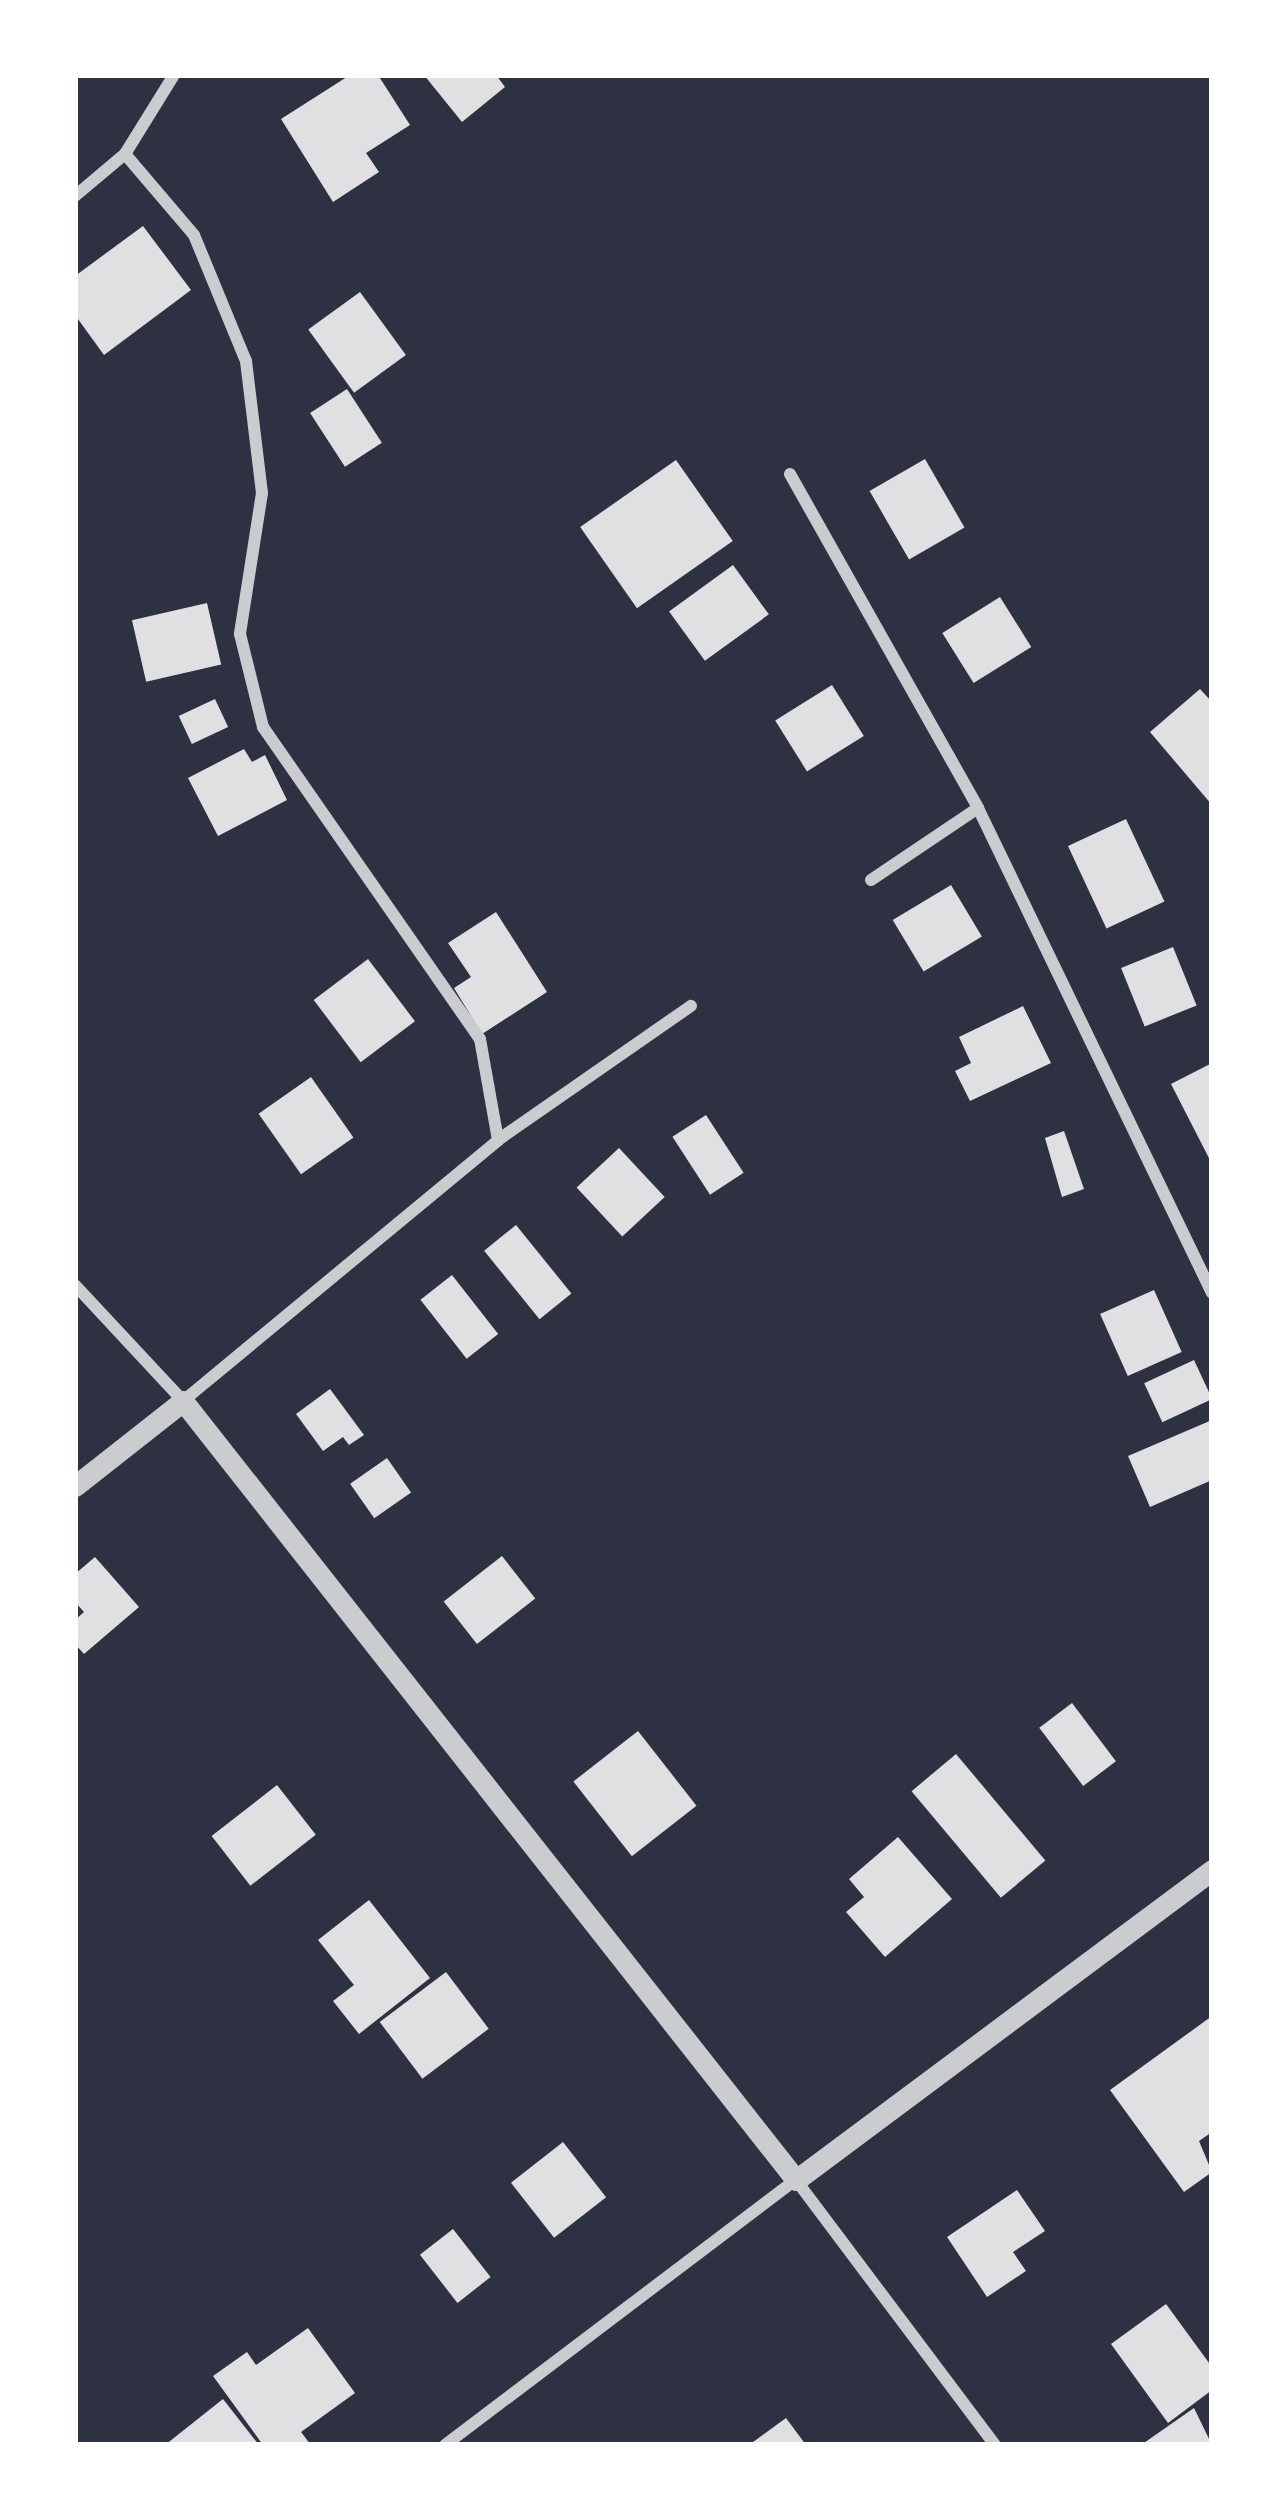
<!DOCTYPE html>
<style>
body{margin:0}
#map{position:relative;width:1287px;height:2520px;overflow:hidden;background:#2d3142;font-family:Literata,serif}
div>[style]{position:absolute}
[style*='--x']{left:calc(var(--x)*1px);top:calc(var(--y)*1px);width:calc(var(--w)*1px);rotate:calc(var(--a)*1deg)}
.building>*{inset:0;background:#e0e0e3;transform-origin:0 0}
.minor>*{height:12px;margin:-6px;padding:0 6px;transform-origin:6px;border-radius:6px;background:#caccd0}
.tertiary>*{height:21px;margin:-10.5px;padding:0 10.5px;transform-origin:10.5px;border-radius:10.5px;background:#caccd0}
span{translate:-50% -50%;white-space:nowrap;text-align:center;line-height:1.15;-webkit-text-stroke:12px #fff;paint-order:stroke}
.frame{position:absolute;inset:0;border:78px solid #fff;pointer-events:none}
</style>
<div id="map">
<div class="building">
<div style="clip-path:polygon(350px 75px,378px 75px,410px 125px,366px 153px,379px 172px,333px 202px,281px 119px)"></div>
<div style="clip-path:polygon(424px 75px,496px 75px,505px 87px,462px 122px)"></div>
<div style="clip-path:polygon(143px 226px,191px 290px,104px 355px,75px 315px,75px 276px)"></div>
<div style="left:360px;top:292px;width:78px;height:64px;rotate:54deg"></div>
<div style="left:347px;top:389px;width:64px;height:44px;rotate:57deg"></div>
<div style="left:925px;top:459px;width:79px;height:64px;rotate:60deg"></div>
<div style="left:676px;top:460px;width:99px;height:117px;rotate:55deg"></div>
<div style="left:733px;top:565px;width:61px;height:79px;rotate:54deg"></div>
<div style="left:1000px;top:597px;width:59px;height:68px;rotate:58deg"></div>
<div style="left:207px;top:603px;width:63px;height:77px;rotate:77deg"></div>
<div style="left:832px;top:685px;width:60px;height:67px;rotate:58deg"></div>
<div style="clip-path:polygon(1200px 689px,1212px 702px,1212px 805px,1150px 732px)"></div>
<div style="left:215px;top:699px;width:31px;height:40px;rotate:65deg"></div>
<div style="clip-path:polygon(244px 749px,252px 762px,265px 755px,287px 800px,218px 836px,188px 778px)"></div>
<div style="left:1126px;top:819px;width:91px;height:64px;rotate:65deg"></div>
<div style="left:951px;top:885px;width:60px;height:68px;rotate:59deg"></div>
<div style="clip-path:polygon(496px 912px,547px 992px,482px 1034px,454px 988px,471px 977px,448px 943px)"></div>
<div style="left:1173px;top:947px;width:63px;height:56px;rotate:68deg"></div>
<div style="left:368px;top:959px;width:78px;height:68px;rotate:53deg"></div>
<div style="clip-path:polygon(1023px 1006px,1051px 1063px,970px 1101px,955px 1071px,971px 1063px,959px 1037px)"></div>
<div style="clip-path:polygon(1212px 1063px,1212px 1164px,1171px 1084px)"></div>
<div style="left:311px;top:1077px;width:74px;height:64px;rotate:55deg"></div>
<div style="left:706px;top:1115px;width:69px;height:40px;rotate:57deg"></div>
<div style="clip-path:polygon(1064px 1131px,1084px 1189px,1062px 1197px,1045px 1138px)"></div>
<div style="left:619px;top:1148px;width:67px;height:58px;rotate:47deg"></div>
<div style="left:516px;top:1225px;width:88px;height:41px;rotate:51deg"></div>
<div style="left:452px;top:1275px;width:75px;height:40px;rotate:52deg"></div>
<div style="left:1154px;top:1290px;width:68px;height:59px;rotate:66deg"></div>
<div style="left:1194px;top:1360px;width:43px;height:55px;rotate:65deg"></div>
<div style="clip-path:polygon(330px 1389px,364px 1435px,349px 1445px,343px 1437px,323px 1451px,296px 1414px)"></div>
<div style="clip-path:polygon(1212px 1420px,1212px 1480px,1150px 1507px,1128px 1456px)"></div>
<div style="left:387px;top:1458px;width:42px;height:45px;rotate:55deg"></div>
<div style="left:502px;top:1556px;width:54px;height:74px;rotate:52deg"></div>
<div style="clip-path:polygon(95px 1557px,139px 1607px,84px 1654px,75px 1644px,75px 1620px,84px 1612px,75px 1602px,75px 1574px)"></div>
<div style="left:1072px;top:1703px;width:73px;height:41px;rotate:53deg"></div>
<div style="left:638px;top:1731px;width:95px;height:82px;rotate:52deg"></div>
<div style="left:956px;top:1754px;width:139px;height:58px;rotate:50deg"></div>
<div style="left:277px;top:1785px;width:63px;height:83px;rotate:52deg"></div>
<div style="clip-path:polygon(898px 1837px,952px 1899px,885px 1957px,846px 1912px,864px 1897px,849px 1879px)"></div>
<div style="clip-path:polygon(369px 1900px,430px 1978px,359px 2034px,333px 2001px,354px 1985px,318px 1940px)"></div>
<div style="left:446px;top:1972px;width:71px;height:83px;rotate:53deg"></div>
<div style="clip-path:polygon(1212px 2016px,1212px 2132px,1199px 2141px,1212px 2172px,1184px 2192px,1110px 2090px)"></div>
<div style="left:563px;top:2142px;width:70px;height:66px;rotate:52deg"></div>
<div style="clip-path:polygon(1017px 2190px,1045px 2231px,1013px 2252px,1026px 2271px,987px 2297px,947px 2237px)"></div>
<div style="left:453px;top:2229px;width:61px;height:42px;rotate:52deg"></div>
<div style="clip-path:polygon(1166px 2304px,1212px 2367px,1212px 2390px,1168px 2423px,1111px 2344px)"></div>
<div style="clip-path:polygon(308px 2328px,355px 2393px,301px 2432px,311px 2445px,263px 2445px,213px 2376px,247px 2352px,256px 2365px)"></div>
<div style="clip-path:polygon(223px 2399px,259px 2445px,165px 2445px)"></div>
<div style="clip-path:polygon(1194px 2408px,1212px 2445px,1141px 2445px)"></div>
<div style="clip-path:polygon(786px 2418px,806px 2445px,749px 2445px)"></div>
</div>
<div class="minor">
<div style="--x:125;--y:154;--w:106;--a:49.6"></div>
<div style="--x:194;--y:235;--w:136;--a:67.6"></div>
<div style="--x:246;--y:361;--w:133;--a:83.1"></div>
<div style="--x:262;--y:493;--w:143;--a:98.9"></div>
<div style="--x:240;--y:634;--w:96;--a:76.1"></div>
<div style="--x:263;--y:727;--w:380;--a:55.2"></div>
<div style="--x:480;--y:1039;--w:103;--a:79.9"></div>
<div style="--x:75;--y:196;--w:65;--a:-40"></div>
<div style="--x:125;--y:154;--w:93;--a:-58.2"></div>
<div style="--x:790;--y:474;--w:383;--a:60.6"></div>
<div style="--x:978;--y:808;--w:538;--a:64.24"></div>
<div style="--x:871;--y:880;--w:129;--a:-33.9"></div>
<div style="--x:75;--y:1285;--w:158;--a:47"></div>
<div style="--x:183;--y:1401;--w:409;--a:-39.6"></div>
<div style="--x:498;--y:1140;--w:235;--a:-34.8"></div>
<div style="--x:445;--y:2445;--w:440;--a:-37.1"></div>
<div style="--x:796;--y:2180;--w:331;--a:53.1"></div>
</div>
<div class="tertiary">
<div style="--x:75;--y:1486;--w:137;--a:-38.2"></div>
<div style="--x:183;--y:1401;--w:991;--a:51.8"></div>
<div style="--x:796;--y:2180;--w:519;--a:-36.69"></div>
</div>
<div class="frame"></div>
</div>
